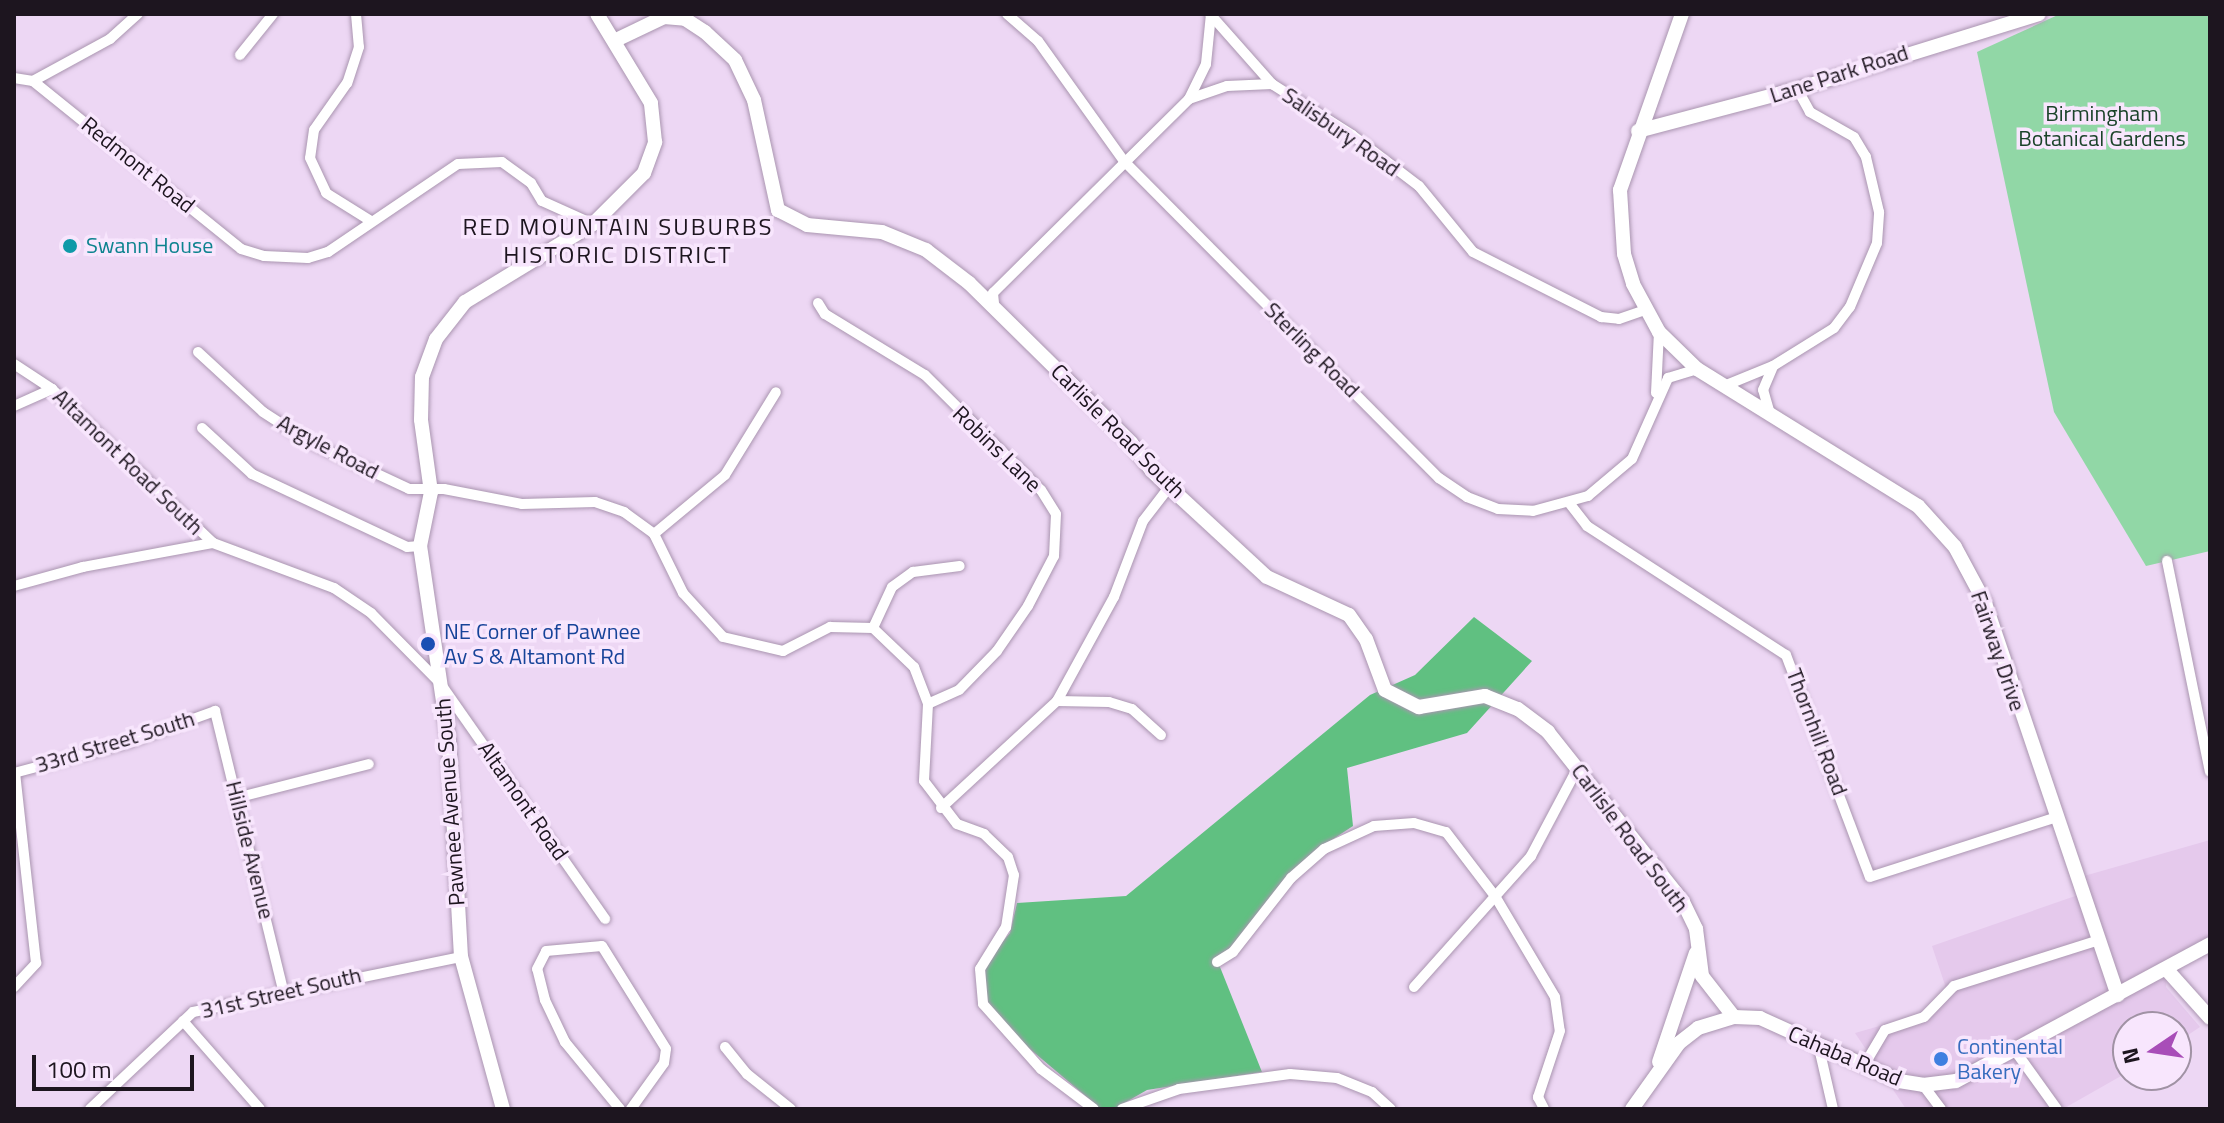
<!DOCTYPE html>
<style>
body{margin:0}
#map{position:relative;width:2224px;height:1123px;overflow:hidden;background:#edd7f4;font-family:"Titillium Web",sans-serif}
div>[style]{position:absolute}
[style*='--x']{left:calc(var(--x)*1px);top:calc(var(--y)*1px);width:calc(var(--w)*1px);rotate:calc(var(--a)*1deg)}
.built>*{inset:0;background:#e5c9ec}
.green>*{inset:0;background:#91d7a6}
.forest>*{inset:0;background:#60c081}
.roads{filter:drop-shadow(0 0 2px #aa95b0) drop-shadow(0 0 2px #aa95b0)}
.street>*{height:10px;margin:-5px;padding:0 5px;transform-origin:5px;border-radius:5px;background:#fff}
.secondary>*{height:14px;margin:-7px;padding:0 7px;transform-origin:7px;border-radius:7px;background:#fff}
.dots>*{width:22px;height:22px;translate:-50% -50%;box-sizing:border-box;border:4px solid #f8e6fd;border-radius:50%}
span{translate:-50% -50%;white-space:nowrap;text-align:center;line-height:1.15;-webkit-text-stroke:7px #f8e6fd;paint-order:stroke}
.street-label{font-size:22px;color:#1d151f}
.park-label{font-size:22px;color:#1b432a}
.culture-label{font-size:22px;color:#0d838f}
.left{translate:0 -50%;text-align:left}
.transit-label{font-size:22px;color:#164399}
.shop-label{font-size:22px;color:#366cbe}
.neighbourhood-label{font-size:24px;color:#1d151f;letter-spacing:2px}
.frame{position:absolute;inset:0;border:16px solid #1d151f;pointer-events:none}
.north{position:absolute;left:2112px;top:1011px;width:80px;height:80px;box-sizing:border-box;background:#f8e6fd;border:2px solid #a092a4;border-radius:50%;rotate:257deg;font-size:22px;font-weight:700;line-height:32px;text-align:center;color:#1d151f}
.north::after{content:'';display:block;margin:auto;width:28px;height:36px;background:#a84db8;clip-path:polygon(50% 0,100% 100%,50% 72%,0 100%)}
.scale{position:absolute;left:32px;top:1055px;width:162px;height:36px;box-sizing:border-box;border:4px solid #1d151f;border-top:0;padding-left:10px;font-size:24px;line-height:28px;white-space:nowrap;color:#1d151f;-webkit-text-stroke:6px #f8e6fd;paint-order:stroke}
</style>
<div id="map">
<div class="built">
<div style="clip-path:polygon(2210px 840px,2210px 944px,2167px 970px,2166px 987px,2200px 1027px,2176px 1043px,2176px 1027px,2128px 1027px,2128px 1072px,2063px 1109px,1906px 1109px,1855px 1033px,1925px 1013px,1946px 988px,1932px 946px,2081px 894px,2077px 878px)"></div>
</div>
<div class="green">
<div style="clip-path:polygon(2060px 14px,2210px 14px,2210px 551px,2146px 566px,2054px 412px,1977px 52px)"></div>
</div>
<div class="forest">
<div style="clip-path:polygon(1474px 617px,1532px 661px,1467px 733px,1347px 768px,1353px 826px,1315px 851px,1218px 962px,1262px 1072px,1147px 1090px,1114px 1109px,1101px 1109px,999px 1023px,986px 1000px,982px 978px,988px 959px,1010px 933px,1017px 903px,1126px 896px,1370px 695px,1415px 675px)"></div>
</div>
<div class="roads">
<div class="street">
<div style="--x:356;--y:14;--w:33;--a:85"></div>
<div style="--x:359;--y:47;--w:38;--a:108"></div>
<div style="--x:347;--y:83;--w:57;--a:125.1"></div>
<div style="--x:314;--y:130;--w:28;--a:98"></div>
<div style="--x:310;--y:158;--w:38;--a:65"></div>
<div style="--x:326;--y:193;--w:51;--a:32.1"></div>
<div style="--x:1007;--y:14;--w:41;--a:41.1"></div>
<div style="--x:1038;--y:41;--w:148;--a:54.4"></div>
<div style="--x:1124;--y:161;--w:447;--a:45.2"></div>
<div style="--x:1439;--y:478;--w:34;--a:34"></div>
<div style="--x:1467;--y:497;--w:33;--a:21"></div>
<div style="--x:1498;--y:509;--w:35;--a:3"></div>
<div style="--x:1533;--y:511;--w:57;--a:-15.3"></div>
<div style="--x:1588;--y:496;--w:57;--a:-40.1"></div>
<div style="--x:1632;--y:459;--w:89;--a:-66"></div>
<div style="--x:1668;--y:378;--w:30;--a:-17"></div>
<div style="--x:1210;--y:14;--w:94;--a:48.5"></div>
<div style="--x:1272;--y:84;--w:95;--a:32.5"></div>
<div style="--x:1352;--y:135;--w:84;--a:37.3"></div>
<div style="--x:1419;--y:186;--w:85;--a:50.7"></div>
<div style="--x:1473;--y:252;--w:144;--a:26.9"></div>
<div style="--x:1601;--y:317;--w:18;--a:6"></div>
<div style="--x:1619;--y:319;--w:28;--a:-19"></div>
<div style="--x:240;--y:55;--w:53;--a:-51.2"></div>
<div style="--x:14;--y:78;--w:19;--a:9"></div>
<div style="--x:33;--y:81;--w:267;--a:38.9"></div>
<div style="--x:241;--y:249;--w:24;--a:17"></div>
<div style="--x:264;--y:256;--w:44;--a:2.6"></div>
<div style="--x:308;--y:258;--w:21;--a:-17"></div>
<div style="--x:328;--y:252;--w:157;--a:-34.1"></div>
<div style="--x:458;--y:164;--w:44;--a:-2.6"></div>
<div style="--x:502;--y:162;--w:36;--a:36"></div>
<div style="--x:531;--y:183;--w:21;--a:59"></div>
<div style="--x:542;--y:201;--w:56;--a:24.3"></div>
<div style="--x:33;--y:81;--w:88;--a:-28.6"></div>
<div style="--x:110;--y:39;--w:38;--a:-42"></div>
<div style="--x:1189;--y:99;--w:40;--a:-18.9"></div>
<div style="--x:1227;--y:86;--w:45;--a:-2.5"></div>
<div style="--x:818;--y:303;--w:13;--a:58"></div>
<div style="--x:825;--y:314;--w:117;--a:31.4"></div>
<div style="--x:925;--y:375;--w:163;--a:44.8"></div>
<div style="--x:1041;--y:490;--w:28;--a:58"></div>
<div style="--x:1056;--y:514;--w:42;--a:92.7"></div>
<div style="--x:1054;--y:556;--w:56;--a:117.5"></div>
<div style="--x:1028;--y:606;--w:55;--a:124.6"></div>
<div style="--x:997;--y:651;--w:54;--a:134.3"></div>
<div style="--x:959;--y:690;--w:34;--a:156"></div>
<div style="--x:994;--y:303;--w:10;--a:-96"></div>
<div style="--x:993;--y:293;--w:276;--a:-44.7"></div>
<div style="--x:1189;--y:99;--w:39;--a:-64"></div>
<div style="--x:1206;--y:64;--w:50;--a:-84.3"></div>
<div style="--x:198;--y:352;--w:88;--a:42.7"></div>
<div style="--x:263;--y:412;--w:57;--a:32.9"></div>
<div style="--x:311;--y:443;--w:108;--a:25.1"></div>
<div style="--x:409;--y:489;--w:35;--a:0"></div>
<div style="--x:444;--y:489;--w:79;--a:10.9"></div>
<div style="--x:522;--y:504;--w:73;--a:-1.6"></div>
<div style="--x:595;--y:502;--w:31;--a:19"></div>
<div style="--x:624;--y:512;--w:37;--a:36"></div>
<div style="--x:654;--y:534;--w:66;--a:63.8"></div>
<div style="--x:683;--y:593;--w:59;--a:47.7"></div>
<div style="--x:723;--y:637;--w:62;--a:13.1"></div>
<div style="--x:783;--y:651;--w:53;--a:-27.1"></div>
<div style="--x:830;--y:627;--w:43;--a:1.3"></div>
<div style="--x:873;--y:628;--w:57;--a:43.6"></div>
<div style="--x:914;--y:667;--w:40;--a:69"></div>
<div style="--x:928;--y:704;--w:77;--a:93"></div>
<div style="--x:924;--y:781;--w:54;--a:52.5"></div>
<div style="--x:957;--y:824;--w:29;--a:20"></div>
<div style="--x:984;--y:834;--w:33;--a:44"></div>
<div style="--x:1008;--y:857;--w:19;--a:72"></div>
<div style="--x:1014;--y:875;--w:53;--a:98.7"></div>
<div style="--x:1006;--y:927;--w:49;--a:121.8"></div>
<div style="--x:980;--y:969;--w:35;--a:85"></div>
<div style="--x:983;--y:1004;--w:87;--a:48.3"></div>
<div style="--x:1041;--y:1069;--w:66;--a:37"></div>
<div style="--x:14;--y:364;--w:45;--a:33.3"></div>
<div style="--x:52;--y:389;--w:223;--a:43.7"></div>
<div style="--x:213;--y:543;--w:129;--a:20.4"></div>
<div style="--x:334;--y:588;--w:45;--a:34"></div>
<div style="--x:371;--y:613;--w:98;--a:45.4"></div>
<div style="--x:440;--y:683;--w:288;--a:55"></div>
<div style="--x:1724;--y:386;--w:53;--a:-22.2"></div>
<div style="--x:1773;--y:366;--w:72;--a:-31.9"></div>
<div style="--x:1834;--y:328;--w:26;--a:-53"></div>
<div style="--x:1850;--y:307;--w:69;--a:-67.1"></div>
<div style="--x:1877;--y:243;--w:31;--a:-86"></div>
<div style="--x:1879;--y:212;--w:57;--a:-103.3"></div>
<div style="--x:1866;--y:157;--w:23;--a:-121"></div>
<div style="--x:1854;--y:137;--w:51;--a:-150.4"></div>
<div style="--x:1810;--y:112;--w:26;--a:-119"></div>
<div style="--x:1656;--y:393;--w:61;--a:-87.2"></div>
<div style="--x:14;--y:406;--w:42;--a:-24.1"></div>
<div style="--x:1770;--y:414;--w:25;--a:-106"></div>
<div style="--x:1763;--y:390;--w:25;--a:-67"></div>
<div style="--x:202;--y:428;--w:68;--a:42.6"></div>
<div style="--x:252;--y:474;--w:171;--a:25.2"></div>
<div style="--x:407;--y:547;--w:13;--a:-4"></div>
<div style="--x:1570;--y:504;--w:28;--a:52"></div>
<div style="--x:1587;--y:526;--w:237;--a:33"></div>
<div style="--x:1786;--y:655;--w:237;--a:69.3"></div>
<div style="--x:1870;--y:877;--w:193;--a:-17.8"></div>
<div style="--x:654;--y:534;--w:92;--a:-39.7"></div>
<div style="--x:725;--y:475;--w:97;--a:-58.4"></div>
<div style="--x:2167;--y:561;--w:215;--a:78.5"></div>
<div style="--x:14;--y:586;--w:72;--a:-15.4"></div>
<div style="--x:83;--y:567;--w:132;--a:-10.5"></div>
<div style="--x:873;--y:628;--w:45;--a:-65.1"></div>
<div style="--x:892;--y:587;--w:26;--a:-36"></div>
<div style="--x:913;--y:572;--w:47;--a:-7.3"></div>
<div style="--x:1057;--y:701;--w:52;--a:1.1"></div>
<div style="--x:1109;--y:702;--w:24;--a:17"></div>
<div style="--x:1132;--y:709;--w:39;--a:42"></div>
<div style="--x:14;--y:773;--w:117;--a:-14.9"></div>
<div style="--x:127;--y:743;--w:94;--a:-20"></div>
<div style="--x:215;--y:711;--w:288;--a:76.3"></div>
<div style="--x:236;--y:798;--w:137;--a:-14.3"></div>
<div style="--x:941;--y:808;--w:158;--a:-42.7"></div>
<div style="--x:1057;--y:701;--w:119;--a:-61.3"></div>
<div style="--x:1114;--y:597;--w:81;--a:-69.1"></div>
<div style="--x:1143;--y:521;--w:44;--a:-52.4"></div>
<div style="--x:1217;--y:962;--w:19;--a:-32"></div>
<div style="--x:1233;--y:952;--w:94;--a:-51.9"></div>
<div style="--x:1291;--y:878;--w:44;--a:-41.3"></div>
<div style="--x:1324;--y:849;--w:55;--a:-24.7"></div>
<div style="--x:1374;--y:826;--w:40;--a:-4.3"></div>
<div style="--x:1414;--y:823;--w:33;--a:16"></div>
<div style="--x:1446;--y:832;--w:81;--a:52.6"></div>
<div style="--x:1495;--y:896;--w:117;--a:59.3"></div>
<div style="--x:1555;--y:997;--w:34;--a:82"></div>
<div style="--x:1560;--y:1031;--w:70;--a:108.4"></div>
<div style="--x:1538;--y:1097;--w:13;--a:63"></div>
<div style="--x:14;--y:987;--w:33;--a:-47"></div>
<div style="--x:36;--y:963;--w:191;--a:-96.3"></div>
<div style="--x:1414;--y:987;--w:176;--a:-48.2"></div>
<div style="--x:1531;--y:856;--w:98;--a:-62.1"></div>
<div style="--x:183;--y:1021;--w:117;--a:48.8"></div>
<div style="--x:725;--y:1047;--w:35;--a:51"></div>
<div style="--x:747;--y:1074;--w:56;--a:38.5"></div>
<div style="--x:1819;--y:1048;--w:63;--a:77.1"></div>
<div style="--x:2016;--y:1052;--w:70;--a:54.3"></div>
<div style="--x:1863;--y:1067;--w:43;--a:-59.3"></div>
<div style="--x:1885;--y:1030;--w:41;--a:-18.4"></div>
<div style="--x:1924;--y:1017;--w:43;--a:-45.9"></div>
<div style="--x:1954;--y:986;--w:149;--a:-17.6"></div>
<div style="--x:1923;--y:1085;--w:30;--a:53"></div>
<div style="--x:90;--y:1109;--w:141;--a:-43.3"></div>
<div style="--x:193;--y:1012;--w:274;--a:-11.6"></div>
<div style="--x:620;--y:1109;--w:87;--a:-129.4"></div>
<div style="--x:565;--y:1042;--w:47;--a:-115.5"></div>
<div style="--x:545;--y:1000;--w:32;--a:-104"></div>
<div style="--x:537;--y:969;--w:20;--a:-63"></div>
<div style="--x:546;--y:951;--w:56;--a:-5.1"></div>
<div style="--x:602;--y:946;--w:121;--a:58.1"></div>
<div style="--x:666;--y:1049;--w:14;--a:98"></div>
<div style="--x:664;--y:1063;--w:57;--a:125.7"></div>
<div style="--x:1122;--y:1109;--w:60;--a:-19.3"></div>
<div style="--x:1179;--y:1089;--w:112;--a:-7.7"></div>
<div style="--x:1290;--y:1074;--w:47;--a:4.9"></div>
<div style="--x:1337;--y:1078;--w:38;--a:22"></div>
<div style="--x:1372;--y:1092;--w:25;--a:42"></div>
</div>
<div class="secondary">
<div style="--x:1682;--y:14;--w:187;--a:109.4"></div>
<div style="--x:1620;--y:190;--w:64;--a:86.4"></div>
<div style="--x:1624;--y:254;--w:31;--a:73"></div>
<div style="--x:1633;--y:284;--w:55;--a:61.6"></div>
<div style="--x:1659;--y:332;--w:53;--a:44.2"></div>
<div style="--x:1697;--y:369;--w:260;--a:31.8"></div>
<div style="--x:1918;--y:506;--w:55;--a:47.9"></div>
<div style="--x:1955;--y:547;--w:64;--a:61.8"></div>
<div style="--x:1985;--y:603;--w:414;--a:71.3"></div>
<div style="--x:616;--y:40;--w:53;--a:-25.6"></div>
<div style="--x:664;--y:17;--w:21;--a:5"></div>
<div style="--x:685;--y:19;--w:24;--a:33"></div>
<div style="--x:705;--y:32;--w:41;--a:43"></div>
<div style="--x:735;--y:60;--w:44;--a:64.6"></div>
<div style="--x:754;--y:100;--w:113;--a:77.7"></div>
<div style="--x:778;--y:210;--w:33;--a:27"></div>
<div style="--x:807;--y:225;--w:75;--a:5.3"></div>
<div style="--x:882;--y:232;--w:48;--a:22.2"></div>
<div style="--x:926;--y:250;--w:54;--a:37.5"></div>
<div style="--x:969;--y:283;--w:228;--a:44.6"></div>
<div style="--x:1131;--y:443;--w:35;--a:53"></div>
<div style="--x:1152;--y:471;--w:156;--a:42.7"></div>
<div style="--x:1267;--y:577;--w:90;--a:24.9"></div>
<div style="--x:1349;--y:615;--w:29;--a:55"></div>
<div style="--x:1366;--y:639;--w:54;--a:69.6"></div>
<div style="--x:1385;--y:690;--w:38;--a:27"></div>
<div style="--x:1419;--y:707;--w:67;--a:-9.5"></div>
<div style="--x:1485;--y:696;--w:35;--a:22"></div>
<div style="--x:1518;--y:709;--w:38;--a:37"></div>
<div style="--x:1548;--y:732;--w:217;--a:51.5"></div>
<div style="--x:1683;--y:902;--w:30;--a:64"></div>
<div style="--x:1696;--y:929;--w:47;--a:82.7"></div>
<div style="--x:1702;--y:976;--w:52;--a:52"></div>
<div style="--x:1638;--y:131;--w:164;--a:-14.8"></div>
<div style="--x:1797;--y:89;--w:253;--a:-17.2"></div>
<div style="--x:2167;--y:970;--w:64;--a:48.1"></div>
<div style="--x:1659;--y:1062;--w:115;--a:-71.3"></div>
<div style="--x:503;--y:1109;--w:158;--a:-105.4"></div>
<div style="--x:461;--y:957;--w:215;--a:-93.2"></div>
<div style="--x:449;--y:742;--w:198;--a:-98.4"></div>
<div style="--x:420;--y:546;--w:55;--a:-78.5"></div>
<div style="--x:431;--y:492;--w:73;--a:-97.9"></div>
<div style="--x:421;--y:420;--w:43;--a:-88.7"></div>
<div style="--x:422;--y:377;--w:40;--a:-69.8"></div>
<div style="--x:436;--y:339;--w:47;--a:-51.9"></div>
<div style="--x:465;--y:302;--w:150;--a:-31.4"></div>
<div style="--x:593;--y:224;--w:72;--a:-45"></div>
<div style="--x:644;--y:173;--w:33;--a:-70"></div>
<div style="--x:655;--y:142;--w:39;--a:-96"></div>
<div style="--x:651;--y:103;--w:104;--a:-121.2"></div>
<div style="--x:1632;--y:1109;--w:81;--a:-54.5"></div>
<div style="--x:1679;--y:1043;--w:24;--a:-38"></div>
<div style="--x:1698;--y:1028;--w:38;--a:-17"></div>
<div style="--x:1734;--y:1017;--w:26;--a:2"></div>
<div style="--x:1760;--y:1018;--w:153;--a:24.4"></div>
<div style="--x:1899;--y:1081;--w:24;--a:9"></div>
<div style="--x:1923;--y:1085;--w:33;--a:-7"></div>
<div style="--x:1956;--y:1081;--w:289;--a:-28.3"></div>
</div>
</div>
<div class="dots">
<div style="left:70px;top:246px;background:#0f9aa8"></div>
<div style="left:428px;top:644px;background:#1a4fb4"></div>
<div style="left:1941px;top:1059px;background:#3f7fe0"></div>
</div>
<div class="street-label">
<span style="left:1839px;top:74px;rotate:-18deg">Lane Park Road</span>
<span style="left:1341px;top:132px;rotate:35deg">Salisbury Road</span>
<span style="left:138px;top:165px;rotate:39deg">Redmont Road</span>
<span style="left:1312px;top:350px;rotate:45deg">Sterling Road</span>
<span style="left:1118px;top:431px;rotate:45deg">Carlisle Road South</span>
<span style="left:328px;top:447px;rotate:28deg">Argyle Road</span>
<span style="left:997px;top:449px;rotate:44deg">Robins Lane</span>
<span style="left:128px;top:462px;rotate:44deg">Altamont Road South</span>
<span style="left:1998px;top:651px;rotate:71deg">Fairway Drive</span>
<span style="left:1817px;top:732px;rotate:69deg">Thornhill Road</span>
<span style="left:115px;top:742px;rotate:-17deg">33rd Street South</span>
<span style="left:523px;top:801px;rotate:55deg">Altamont Road</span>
<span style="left:450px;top:802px;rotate:-94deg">Pawnee Avenue South</span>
<span style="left:1630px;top:838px;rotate:53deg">Carlisle Road South</span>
<span style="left:250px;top:850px;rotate:76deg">Hillside Avenue</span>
<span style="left:281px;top:993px;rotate:-13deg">31st Street South</span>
<span style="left:1845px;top:1056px;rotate:23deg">Cahaba Road</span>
</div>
<div class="park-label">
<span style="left:2102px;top:126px">Birmingham<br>Botanical Gardens</span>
</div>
<div class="culture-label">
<span class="left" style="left:86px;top:246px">Swann House</span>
</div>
<div class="transit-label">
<span class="left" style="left:444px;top:644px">NE Corner of Pawnee<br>Av S &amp; Altamont Rd</span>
</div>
<div class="shop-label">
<span class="left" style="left:1957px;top:1059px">Continental<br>Bakery</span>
</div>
<div class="neighbourhood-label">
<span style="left:618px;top:241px">RED MOUNTAIN SUBURBS<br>HISTORIC DISTRICT</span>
</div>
<div class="frame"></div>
<div class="north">N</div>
<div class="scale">100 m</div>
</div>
